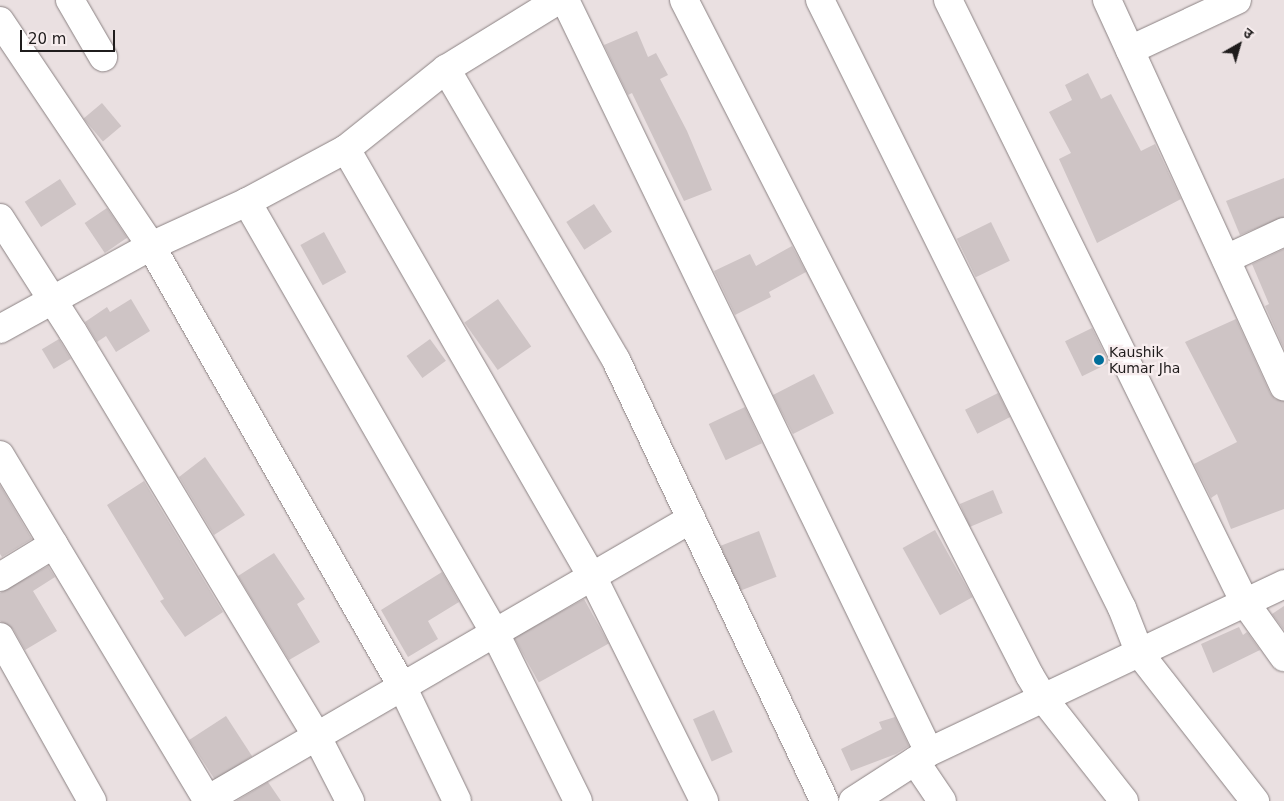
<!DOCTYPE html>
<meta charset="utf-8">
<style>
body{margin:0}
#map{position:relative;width:1284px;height:801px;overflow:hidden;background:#eae0e1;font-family:"DejaVu Sans","Noto Sans Devanagari",sans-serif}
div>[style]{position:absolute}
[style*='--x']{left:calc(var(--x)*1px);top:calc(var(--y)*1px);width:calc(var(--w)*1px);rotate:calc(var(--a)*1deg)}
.building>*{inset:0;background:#cec4c5;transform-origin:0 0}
.roads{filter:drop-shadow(0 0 1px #8b8283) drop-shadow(0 0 1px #8b8283)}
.minor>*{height:28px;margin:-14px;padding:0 14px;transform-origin:14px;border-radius:14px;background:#fff}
.dots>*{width:14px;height:14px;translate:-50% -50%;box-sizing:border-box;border:2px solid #f7edee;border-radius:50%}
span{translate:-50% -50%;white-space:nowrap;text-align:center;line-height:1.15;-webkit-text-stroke:4.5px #f7edee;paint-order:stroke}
.poi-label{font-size:14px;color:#1f1c1c}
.left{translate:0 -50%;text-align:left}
.north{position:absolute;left:1214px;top:20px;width:50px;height:50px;-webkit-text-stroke:4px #f7edee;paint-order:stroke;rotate:38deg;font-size:14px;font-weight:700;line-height:20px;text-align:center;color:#1f1c1c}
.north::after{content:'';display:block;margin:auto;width:18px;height:22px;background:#1f1c1c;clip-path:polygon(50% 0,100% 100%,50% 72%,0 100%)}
.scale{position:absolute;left:20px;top:30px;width:95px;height:22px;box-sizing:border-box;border:2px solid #1f1c1c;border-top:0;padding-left:6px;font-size:15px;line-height:18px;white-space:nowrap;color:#1f1c1c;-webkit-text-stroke:4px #f7edee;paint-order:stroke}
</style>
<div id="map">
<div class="building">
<div style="clip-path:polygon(637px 31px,648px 57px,656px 53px,668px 75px,660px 79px,687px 131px,712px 190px,684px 201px,632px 93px,628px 95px,604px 45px)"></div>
<div style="clip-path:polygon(1088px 73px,1101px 99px,1111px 94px,1141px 151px,1155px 144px,1181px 199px,1097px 243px,1059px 159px,1071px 153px,1049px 112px,1072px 100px,1065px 85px)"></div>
<div style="left:102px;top:103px;width:30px;height:24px;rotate:50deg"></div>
<div style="clip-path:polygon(1284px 178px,1284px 217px,1240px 235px,1226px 201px)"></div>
<div style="left:60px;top:179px;width:30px;height:42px;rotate:57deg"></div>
<div style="left:594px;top:204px;width:33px;height:33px;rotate:57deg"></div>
<div style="left:107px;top:208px;width:36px;height:27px;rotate:56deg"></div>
<div style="left:991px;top:222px;width:43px;height:38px;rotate:64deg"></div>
<div style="left:324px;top:232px;width:46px;height:27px;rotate:61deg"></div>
<div style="clip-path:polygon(792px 246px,806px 272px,769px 292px,771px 297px,735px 315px,714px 271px,750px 254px,756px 266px)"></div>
<div style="clip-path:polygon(1284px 249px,1284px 349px,1265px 306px,1269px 304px,1252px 264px)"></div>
<div style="clip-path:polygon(131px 299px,150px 331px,116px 352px,106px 336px,97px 342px,85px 322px,107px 307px,110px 312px)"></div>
<div style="left:498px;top:299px;width:58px;height:41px;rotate:55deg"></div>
<div style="clip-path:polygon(1236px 319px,1270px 393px,1275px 399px,1284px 401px,1284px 509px,1231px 529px,1217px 494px,1211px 498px,1194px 464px,1237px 442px,1185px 342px)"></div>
<div style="left:1092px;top:328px;width:39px;height:30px;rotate:64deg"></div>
<div style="left:59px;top:339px;width:23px;height:20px;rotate:59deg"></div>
<div style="left:430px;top:339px;width:27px;height:29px;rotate:54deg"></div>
<div style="left:814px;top:374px;width:44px;height:46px;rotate:63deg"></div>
<div style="left:998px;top:393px;width:27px;height:37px;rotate:63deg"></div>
<div style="left:745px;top:407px;width:40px;height:40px;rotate:65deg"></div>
<div style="clip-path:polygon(205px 457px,245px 515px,214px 535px,179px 477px)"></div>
<div style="clip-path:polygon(144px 481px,223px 612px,185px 637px,160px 601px,164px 599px,107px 505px)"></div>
<div style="clip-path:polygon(0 485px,32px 539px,2px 557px,0 554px)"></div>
<div style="left:993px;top:490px;width:25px;height:36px;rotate:67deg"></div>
<div style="left:935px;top:530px;width:77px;height:37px;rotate:61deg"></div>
<div style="left:759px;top:531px;width:49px;height:41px;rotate:69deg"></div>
<div style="clip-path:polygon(274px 553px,305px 599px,297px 604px,320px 642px,289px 660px,238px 576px)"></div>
<div style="clip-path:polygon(48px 566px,55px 577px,33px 591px,57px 631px,25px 650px,13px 629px,0 621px,0 593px)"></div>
<div style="clip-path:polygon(442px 572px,459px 602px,428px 621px,438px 639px,408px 657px,381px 610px)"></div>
<div style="left:584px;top:599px;width:51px;height:80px;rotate:61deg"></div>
<div style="clip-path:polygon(1284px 606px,1284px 630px,1272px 614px)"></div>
<div style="clip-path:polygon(1239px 627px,1243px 635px,1247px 632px,1260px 650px,1213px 673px,1201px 644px)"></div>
<div style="left:714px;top:710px;width:46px;height:23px;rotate:66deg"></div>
<div style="left:226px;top:716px;width:48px;height:44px;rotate:57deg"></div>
<div style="clip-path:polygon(895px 717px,909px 746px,896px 754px,851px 771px,841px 749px,882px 729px,879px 722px)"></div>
<div style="clip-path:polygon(268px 782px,281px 801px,236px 801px)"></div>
</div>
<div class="roads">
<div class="minor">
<div style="--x:70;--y:0;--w:66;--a:59.9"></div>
<div style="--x:565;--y:0;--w:835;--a:64.17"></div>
<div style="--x:684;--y:0;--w:759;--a:62.9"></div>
<div style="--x:1030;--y:676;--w:26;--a:59"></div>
<div style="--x:1043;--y:698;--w:131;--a:51.8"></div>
<div style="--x:820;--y:0;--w:679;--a:63.59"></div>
<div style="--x:1122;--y:608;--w:49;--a:68.6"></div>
<div style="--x:1140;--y:654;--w:187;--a:52"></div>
<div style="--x:948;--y:0;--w:670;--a:63.78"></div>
<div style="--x:1244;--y:601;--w:69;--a:54.5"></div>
<div style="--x:1107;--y:0;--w:425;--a:65.4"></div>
<div style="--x:0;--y:21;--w:271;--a:56.1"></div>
<div style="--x:151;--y:246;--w:507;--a:60.3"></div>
<div style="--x:402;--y:686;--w:127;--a:64.4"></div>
<div style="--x:1130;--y:50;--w:118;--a:-25"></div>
<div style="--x:446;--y:69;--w:337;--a:59.7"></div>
<div style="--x:616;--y:360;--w:488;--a:64.7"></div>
<div style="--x:346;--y:149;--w:493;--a:60.1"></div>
<div style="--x:592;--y:576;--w:251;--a:63.5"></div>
<div style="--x:247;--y:202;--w:497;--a:60.1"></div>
<div style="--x:495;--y:633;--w:187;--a:63.7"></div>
<div style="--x:0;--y:218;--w:135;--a:57.4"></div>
<div style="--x:73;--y:332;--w:473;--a:58.9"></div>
<div style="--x:317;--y:737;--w:72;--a:62.7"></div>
<div style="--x:1226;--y:259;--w:64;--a:-25"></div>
<div style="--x:0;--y:329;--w:172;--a:-28.8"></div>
<div style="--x:151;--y:246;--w:106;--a:-24.6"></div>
<div style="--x:247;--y:202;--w:112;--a:-28.2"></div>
<div style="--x:346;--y:149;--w:128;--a:-38.7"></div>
<div style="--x:446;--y:69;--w:132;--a:-31.6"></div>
<div style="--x:0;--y:455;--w:404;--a:59"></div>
<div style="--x:0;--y:577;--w:63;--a:-31.4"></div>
<div style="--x:0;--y:637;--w:188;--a:60.7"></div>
<div style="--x:915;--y:761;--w:48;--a:56"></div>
<div style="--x:207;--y:800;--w:560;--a:-30.14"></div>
<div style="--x:853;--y:801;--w:90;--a:-32.8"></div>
<div style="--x:929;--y:752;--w:393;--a:-25.3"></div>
</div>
</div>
<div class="dots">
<div style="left:1099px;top:360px;background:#006e9a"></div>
</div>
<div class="poi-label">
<span class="left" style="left:1109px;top:360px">Kaushik<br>Kumar Jha</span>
</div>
<div class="north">उ</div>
<div class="scale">20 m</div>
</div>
